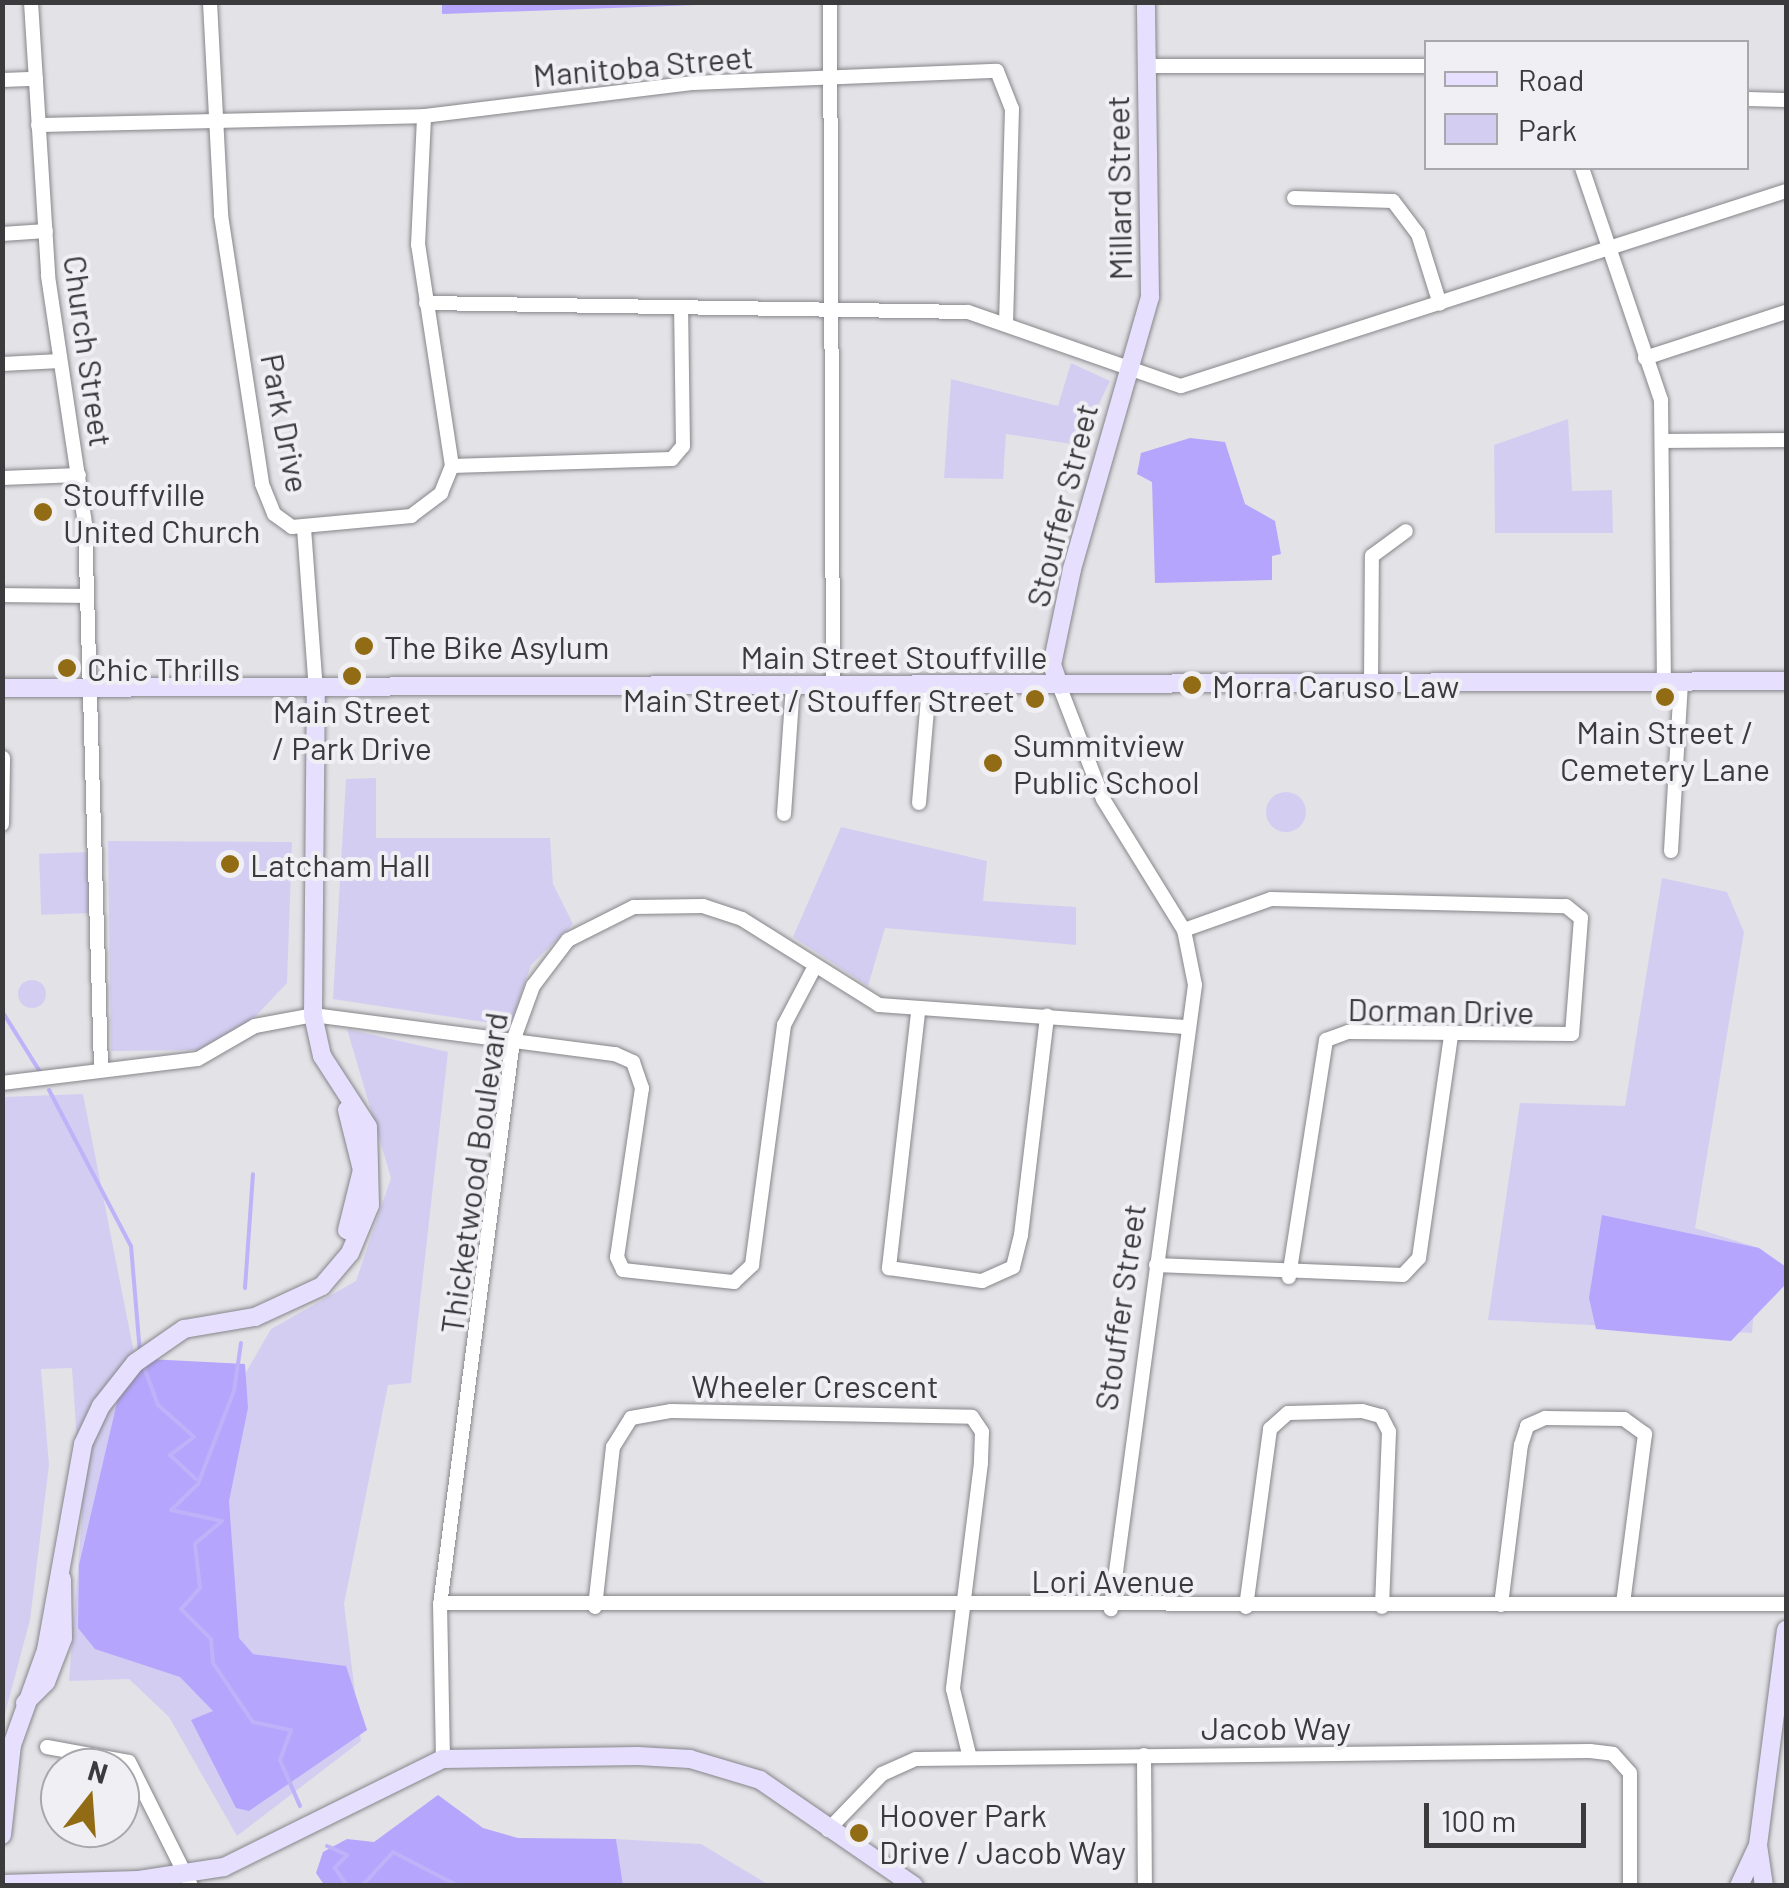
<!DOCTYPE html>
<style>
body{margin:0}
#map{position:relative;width:1789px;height:1888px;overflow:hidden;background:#e3e2e7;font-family:Barlow,sans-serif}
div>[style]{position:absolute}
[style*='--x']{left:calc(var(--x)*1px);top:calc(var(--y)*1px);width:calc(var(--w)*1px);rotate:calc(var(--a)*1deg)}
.green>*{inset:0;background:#d3cef1;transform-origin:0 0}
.round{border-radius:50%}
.forest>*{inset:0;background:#b6a5fd}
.stream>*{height:4px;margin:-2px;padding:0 2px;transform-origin:2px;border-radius:2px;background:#beb2f9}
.roads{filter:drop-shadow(0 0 2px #86868a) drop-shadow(0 0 2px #86868a)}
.street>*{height:14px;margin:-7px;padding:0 7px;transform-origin:7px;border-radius:7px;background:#fff}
.secondary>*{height:18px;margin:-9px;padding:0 9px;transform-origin:9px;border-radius:9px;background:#e6e0fe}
.dots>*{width:28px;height:28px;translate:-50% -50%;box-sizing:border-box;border:5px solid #f0eff4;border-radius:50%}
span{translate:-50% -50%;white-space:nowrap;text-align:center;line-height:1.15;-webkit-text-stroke:8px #f0eff4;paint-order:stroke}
.street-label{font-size:32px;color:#3b3b3d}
.poi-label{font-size:32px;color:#3b3b3d}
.left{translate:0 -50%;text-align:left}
.right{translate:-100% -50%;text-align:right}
.frame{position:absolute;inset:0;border:5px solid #3b3b3d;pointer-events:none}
.legend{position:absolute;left:1424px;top:40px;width:325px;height:130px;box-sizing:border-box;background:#f0eff4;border:2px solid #a8a7ab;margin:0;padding:12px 18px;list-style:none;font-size:30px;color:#3b3b3d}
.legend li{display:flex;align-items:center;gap:20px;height:50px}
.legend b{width:50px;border:2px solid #a8a7ab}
.north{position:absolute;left:40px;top:1748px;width:100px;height:100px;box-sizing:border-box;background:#f0eff4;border:2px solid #a8a7ab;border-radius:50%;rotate:17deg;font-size:28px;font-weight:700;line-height:40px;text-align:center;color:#3b3b3d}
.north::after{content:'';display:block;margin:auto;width:35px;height:45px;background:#926c14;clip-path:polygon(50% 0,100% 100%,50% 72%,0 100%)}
.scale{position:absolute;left:1424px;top:1803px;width:162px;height:45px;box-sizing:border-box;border:5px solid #3b3b3d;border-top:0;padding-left:12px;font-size:30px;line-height:35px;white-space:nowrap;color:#3b3b3d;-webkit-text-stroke:8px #f0eff4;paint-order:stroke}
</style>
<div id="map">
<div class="green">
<div style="clip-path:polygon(1071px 363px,1110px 381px,1079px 445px,1006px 434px,1003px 479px,944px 478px,951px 379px,1058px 406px)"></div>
<div style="clip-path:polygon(1568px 419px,1572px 491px,1612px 490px,1613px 533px,1495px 533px,1494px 445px)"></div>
<div style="clip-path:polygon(376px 778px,376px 838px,550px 838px,553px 884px,573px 924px,531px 965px,510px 1026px,333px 999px,346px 779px)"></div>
<div class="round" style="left:1266px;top:792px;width:40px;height:40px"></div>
<div style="clip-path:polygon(841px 827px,987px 861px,983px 901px,1076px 907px,1076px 945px,885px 928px,868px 986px,793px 937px)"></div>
<div style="clip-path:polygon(108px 841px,292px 842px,287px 983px,253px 1019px,199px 1050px,111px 1051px)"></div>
<div style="left:90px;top:852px;width:61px;height:51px;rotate:88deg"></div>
<div style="clip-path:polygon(1662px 878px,1727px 892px,1744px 932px,1695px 1228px,1759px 1248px,1752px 1333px,1488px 1320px,1520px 1103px,1625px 1106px)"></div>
<div class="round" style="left:18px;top:980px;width:28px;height:28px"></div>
<div style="clip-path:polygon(347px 1029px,448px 1052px,411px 1383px,388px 1385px,344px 1604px,361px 1741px,237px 1836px,169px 1717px,129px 1679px,69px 1681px,82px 1516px,72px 1368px,41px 1369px,49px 1465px,30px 1620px,3px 1721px,3px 1097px,83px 1094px,137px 1368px,238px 1386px,271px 1329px,356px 1281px,391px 1178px)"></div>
<div style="clip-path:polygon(616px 1839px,701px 1844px,769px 1885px,623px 1885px)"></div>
</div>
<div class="forest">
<div style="clip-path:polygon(442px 3px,752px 2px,752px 3px,442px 14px)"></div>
<div style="clip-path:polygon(1190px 438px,1225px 442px,1245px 504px,1275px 521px,1281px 554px,1272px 556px,1272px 580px,1155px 583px,1152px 482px,1137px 474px,1141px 453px)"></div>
<div style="clip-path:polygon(1602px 1215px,1759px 1248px,1786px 1267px,1785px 1285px,1731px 1341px,1596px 1329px,1589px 1298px)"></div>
<div style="clip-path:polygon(148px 1359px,245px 1364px,248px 1408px,229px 1501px,239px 1638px,253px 1654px,346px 1666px,367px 1730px,249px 1811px,236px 1808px,191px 1720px,213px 1711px,180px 1677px,95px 1649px,78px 1628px,79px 1565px,119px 1394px)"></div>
<div style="clip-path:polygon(438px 1795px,483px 1828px,518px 1838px,616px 1839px,623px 1885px,325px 1886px,316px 1873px,323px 1852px,347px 1839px,374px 1842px)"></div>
</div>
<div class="stream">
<div style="--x:2;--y:1011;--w:75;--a:58"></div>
<div style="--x:49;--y:1090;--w:176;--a:62.3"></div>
<div style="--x:131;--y:1246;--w:107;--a:85.2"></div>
<div style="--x:245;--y:1288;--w:114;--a:-86"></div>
<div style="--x:241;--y:1343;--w:49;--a:98.3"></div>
<div style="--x:234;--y:1391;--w:100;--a:111.2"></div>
<div style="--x:198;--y:1484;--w:37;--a:136"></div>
<div style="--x:171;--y:1510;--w:52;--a:12.2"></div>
<div style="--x:222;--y:1521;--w:35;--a:140"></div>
<div style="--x:195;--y:1544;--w:44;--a:83.5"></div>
<div style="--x:200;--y:1588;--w:28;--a:132"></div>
<div style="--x:181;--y:1609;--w:42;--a:45"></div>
<div style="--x:211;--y:1639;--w:24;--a:85"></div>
<div style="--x:213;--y:1663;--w:71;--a:55.9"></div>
<div style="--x:253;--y:1722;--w:39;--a:12"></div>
<div style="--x:291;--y:1730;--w:32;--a:110"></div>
<div style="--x:280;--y:1760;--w:50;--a:66.5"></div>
<div style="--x:144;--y:1367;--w:40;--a:69.8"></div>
<div style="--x:158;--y:1405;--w:48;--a:41.6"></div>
<div style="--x:194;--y:1437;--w:30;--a:143"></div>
<div style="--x:170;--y:1455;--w:35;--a:43"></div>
<div style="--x:327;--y:1846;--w:22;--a:24"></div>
<div style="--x:347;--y:1855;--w:18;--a:133"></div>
<div style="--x:335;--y:1868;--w:22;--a:56"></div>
<div style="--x:362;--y:1886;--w:46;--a:-47.6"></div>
<div style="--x:393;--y:1852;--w:73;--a:27.6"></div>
</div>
<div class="roads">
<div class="street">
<div style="--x:31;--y:2;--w:275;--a:86.4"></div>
<div style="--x:48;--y:276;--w:252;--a:81.5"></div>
<div style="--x:85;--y:525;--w:541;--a:88.31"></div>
<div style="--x:210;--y:2;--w:213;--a:87"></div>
<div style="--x:221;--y:215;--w:272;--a:81.3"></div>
<div style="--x:262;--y:484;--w:32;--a:68"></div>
<div style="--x:274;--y:514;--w:22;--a:36"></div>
<div style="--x:292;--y:527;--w:120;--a:-5.3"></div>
<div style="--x:411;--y:516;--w:38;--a:-37"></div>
<div style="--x:441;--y:493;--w:29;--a:-68"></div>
<div style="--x:452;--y:466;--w:224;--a:-98.7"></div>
<div style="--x:418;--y:245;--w:129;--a:-87.3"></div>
<div style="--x:830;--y:2;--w:683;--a:89.75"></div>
<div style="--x:1147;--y:66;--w:279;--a:0"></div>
<div style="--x:2;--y:80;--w:34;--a:-2"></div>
<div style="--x:1746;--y:99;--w:40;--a:1.4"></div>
<div style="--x:38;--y:125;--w:386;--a:-1.3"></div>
<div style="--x:424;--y:116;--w:271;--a:-7"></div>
<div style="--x:693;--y:83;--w:304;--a:-2.3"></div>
<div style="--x:997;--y:71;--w:41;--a:68.5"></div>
<div style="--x:1012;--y:109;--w:212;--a:91.6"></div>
<div style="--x:1582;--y:168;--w:245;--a:71.2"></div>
<div style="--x:1661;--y:400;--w:282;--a:89.4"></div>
<div style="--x:1294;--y:198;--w:99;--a:1.7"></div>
<div style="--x:1393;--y:201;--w:41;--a:52.9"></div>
<div style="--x:1418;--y:234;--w:73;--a:72.6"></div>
<div style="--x:2;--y:234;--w:44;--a:-3.9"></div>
<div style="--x:426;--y:303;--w:542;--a:0.95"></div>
<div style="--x:968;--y:312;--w:225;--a:19.2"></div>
<div style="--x:1181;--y:386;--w:636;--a:-17.86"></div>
<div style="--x:1645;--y:358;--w:148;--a:-18.1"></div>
<div style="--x:2;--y:364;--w:58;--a:-3"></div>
<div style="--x:1666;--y:441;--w:120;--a:-0.5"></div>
<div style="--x:452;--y:466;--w:220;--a:-1.8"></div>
<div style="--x:672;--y:459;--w:17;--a:-50"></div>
<div style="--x:683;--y:446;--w:139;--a:-90.8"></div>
<div style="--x:2;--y:478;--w:77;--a:-2.2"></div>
<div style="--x:304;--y:528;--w:162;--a:85.8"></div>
<div style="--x:2;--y:595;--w:84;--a:0.7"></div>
<div style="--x:1371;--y:684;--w:128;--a:-89.6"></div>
<div style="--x:1372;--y:556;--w:42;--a:-36.3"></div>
<div style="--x:1059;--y:685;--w:122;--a:68.9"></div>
<div style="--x:1103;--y:799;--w:154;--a:58.3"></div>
<div style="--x:1184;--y:930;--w:56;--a:78.7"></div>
<div style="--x:1195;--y:985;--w:630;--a:97.67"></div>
<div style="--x:919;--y:803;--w:117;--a:-85.1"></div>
<div style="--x:784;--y:814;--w:128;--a:-86"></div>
<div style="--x:2;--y:824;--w:66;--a:-89.1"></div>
<div style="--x:1671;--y:851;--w:168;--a:-86.6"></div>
<div style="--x:1184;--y:930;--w:92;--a:-19.6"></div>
<div style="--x:1271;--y:899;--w:295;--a:1.4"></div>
<div style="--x:1566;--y:906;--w:19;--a:39"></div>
<div style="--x:1581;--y:918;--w:116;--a:94.4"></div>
<div style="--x:1572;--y:1034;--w:224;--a:-179.5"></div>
<div style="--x:1348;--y:1032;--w:23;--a:160"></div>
<div style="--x:1326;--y:1040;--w:240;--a:98.9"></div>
<div style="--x:918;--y:1013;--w:257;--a:96.5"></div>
<div style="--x:889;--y:1268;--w:94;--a:8"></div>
<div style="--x:982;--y:1281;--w:34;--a:-24"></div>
<div style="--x:1013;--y:1267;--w:33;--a:-76"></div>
<div style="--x:1021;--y:1235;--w:221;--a:-83.2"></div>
<div style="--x:2;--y:1083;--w:197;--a:-7"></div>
<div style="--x:198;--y:1059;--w:66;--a:-30.1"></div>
<div style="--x:255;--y:1026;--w:59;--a:-10.7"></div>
<div style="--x:313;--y:1015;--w:305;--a:7.4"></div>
<div style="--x:615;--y:1054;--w:20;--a:24"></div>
<div style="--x:633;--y:1062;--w:28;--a:71"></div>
<div style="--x:642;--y:1088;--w:171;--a:98.4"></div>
<div style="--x:617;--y:1257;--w:14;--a:65"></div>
<div style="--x:623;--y:1270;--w:112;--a:6.2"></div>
<div style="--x:734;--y:1282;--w:25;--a:-43"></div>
<div style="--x:752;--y:1265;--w:242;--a:-82.4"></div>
<div style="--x:784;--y:1025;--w:64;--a:-62.2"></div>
<div style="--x:1156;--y:1265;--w:247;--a:2.3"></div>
<div style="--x:1403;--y:1275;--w:23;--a:-47"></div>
<div style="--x:1419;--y:1258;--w:223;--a:-81.8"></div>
<div style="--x:440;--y:1603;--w:1346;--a:0.04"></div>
<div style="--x:1501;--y:1605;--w:161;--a:-82.9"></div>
<div style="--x:1521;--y:1445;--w:20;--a:-72"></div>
<div style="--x:1527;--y:1426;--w:20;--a:-24"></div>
<div style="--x:1545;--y:1418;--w:79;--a:0.7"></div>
<div style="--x:1624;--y:1419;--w:26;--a:36"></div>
<div style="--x:1645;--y:1434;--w:171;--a:97.4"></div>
<div style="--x:595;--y:1607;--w:161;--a:-83.6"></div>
<div style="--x:613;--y:1447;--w:34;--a:-58"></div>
<div style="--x:631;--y:1418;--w:41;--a:-9.9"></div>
<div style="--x:671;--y:1411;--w:301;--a:1.1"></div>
<div style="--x:972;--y:1417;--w:18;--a:56"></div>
<div style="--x:982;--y:1432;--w:31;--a:92"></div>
<div style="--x:981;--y:1463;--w:228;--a:97.1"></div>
<div style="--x:953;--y:1689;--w:67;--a:76.2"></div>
<div style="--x:1246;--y:1607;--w:180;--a:-82.3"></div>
<div style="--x:1270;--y:1429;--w:24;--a:-42"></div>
<div style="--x:1288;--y:1413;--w:74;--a:-1.5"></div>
<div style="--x:1362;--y:1411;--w:20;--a:15"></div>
<div style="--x:1381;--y:1416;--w:18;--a:63"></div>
<div style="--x:1389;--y:1432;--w:175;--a:92.3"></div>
<div style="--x:47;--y:1747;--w:83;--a:10.4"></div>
<div style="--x:129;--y:1762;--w:139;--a:63.4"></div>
<div style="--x:1144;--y:1755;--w:131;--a:89.6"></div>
<div style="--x:443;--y:1759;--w:154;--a:-91.1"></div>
<div style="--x:440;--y:1605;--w:569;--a:-82.63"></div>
<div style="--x:513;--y:1041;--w:59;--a:-70"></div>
<div style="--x:533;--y:986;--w:58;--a:-52.7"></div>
<div style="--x:568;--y:940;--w:74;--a:-26.6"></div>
<div style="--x:634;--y:907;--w:69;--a:-0.8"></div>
<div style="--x:703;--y:906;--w:41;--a:18.4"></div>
<div style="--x:742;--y:919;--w:162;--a:32.1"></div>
<div style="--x:879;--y:1005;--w:310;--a:4.1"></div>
<div style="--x:828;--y:1830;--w:78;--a:-46"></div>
<div style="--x:882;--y:1774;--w:37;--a:-24"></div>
<div style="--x:916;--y:1759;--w:674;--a:-0.68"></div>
<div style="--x:1590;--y:1751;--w:23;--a:7"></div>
<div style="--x:1613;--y:1754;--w:25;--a:48"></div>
<div style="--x:1630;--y:1773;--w:113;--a:90"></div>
</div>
<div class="secondary">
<div style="--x:1059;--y:685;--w:21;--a:-109"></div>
<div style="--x:1052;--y:665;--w:98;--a:-78.2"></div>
<div style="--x:1072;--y:569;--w:283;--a:-74"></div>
<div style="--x:1150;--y:297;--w:295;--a:-90.8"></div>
<div style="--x:2;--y:688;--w:1784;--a:-0.22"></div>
<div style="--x:347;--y:1110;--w:62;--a:76"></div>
<div style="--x:362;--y:1170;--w:62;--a:104"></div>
<div style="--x:25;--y:1703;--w:30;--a:-45"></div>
<div style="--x:46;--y:1682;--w:47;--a:-68.9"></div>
<div style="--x:63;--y:1638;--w:59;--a:-91"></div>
<div style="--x:2;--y:1835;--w:91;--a:-83.7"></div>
<div style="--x:12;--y:1745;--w:101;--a:-70.3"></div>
<div style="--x:46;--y:1650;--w:209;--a:-79.8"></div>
<div style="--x:83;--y:1444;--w:42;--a:-64.7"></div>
<div style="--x:101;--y:1406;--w:55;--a:-51.7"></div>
<div style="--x:135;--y:1363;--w:60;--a:-34.8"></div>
<div style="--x:184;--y:1329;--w:72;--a:-9.6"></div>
<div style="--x:255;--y:1317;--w:74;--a:-24.8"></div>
<div style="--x:322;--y:1286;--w:43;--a:-49.7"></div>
<div style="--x:350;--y:1253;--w:52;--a:-67.4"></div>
<div style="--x:370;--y:1205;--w:78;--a:-91.5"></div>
<div style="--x:368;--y:1127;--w:85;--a:-122.9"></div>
<div style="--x:322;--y:1056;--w:42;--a:-102.4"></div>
<div style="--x:313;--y:1015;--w:325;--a:-89.5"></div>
<div style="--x:1758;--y:1845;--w:41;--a:81.7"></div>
<div style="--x:2;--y:1884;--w:137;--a:-1.7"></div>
<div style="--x:139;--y:1880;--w:86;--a:-8.7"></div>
<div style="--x:224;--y:1867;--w:244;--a:-26.3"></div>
<div style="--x:443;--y:1759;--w:195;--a:-0.9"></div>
<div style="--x:638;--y:1756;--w:52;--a:3.3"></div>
<div style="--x:690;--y:1759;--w:73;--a:16.7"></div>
<div style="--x:760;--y:1780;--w:187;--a:34.5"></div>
<div style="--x:1739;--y:1886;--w:45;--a:-65.1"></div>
<div style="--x:1758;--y:1845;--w:217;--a:-82.6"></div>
</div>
</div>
<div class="dots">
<div style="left:43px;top:512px;background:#926c14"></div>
<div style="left:364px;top:646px;background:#926c14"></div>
<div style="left:67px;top:668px;background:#926c14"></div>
<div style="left:352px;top:676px;background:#926c14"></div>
<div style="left:1192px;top:685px;background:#926c14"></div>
<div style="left:1665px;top:697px;background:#926c14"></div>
<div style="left:1035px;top:699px;background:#926c14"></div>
<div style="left:993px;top:763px;background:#926c14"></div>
<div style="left:230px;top:864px;background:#926c14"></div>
<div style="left:859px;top:1833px;background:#926c14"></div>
</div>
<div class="street-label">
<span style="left:643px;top:65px;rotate:-5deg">Manitoba Street</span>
<span style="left:1118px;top:188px;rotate:-91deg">Millard Street</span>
<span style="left:89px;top:351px;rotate:82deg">Church Street</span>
<span style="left:286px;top:423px;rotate:79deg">Park Drive</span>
<span style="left:1061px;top:505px;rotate:-76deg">Stouffer Street</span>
<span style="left:894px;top:656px">Main Street Stouffville</span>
<span style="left:1441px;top:1010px;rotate:1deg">Dorman Drive</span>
<span style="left:473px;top:1173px;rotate:-82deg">Thicketwood Boulevard</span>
<span style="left:1119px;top:1307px;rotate:-82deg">Stouffer Street</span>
<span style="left:815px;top:1385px">Wheeler Crescent</span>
<span style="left:1113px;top:1580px">Lori Avenue</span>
<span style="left:1276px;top:1727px">Jacob Way</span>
</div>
<div class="poi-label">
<span class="left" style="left:63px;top:512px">Stouffville<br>United Church</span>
<span class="left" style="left:384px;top:646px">The Bike Asylum</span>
<span class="left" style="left:87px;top:668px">Chic Thrills</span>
<span class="left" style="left:1212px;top:685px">Morra Caruso Law</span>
<span class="right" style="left:1015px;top:699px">Main Street / Stouffer Street</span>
<span style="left:352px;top:729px">Main Street<br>/ Park Drive</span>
<span style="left:1665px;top:750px">Main Street /<br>Cemetery Lane</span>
<span class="left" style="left:1013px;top:763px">Summitview<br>Public School</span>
<span class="left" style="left:250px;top:864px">Latcham Hall</span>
<span class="left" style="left:879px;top:1833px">Hoover Park<br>Drive / Jacob Way</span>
</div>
<div class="frame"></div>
<ul class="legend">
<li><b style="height:12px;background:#e6e0fe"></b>Road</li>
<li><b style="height:28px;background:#d3cef1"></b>Park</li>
</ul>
<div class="north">N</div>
<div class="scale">100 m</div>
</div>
